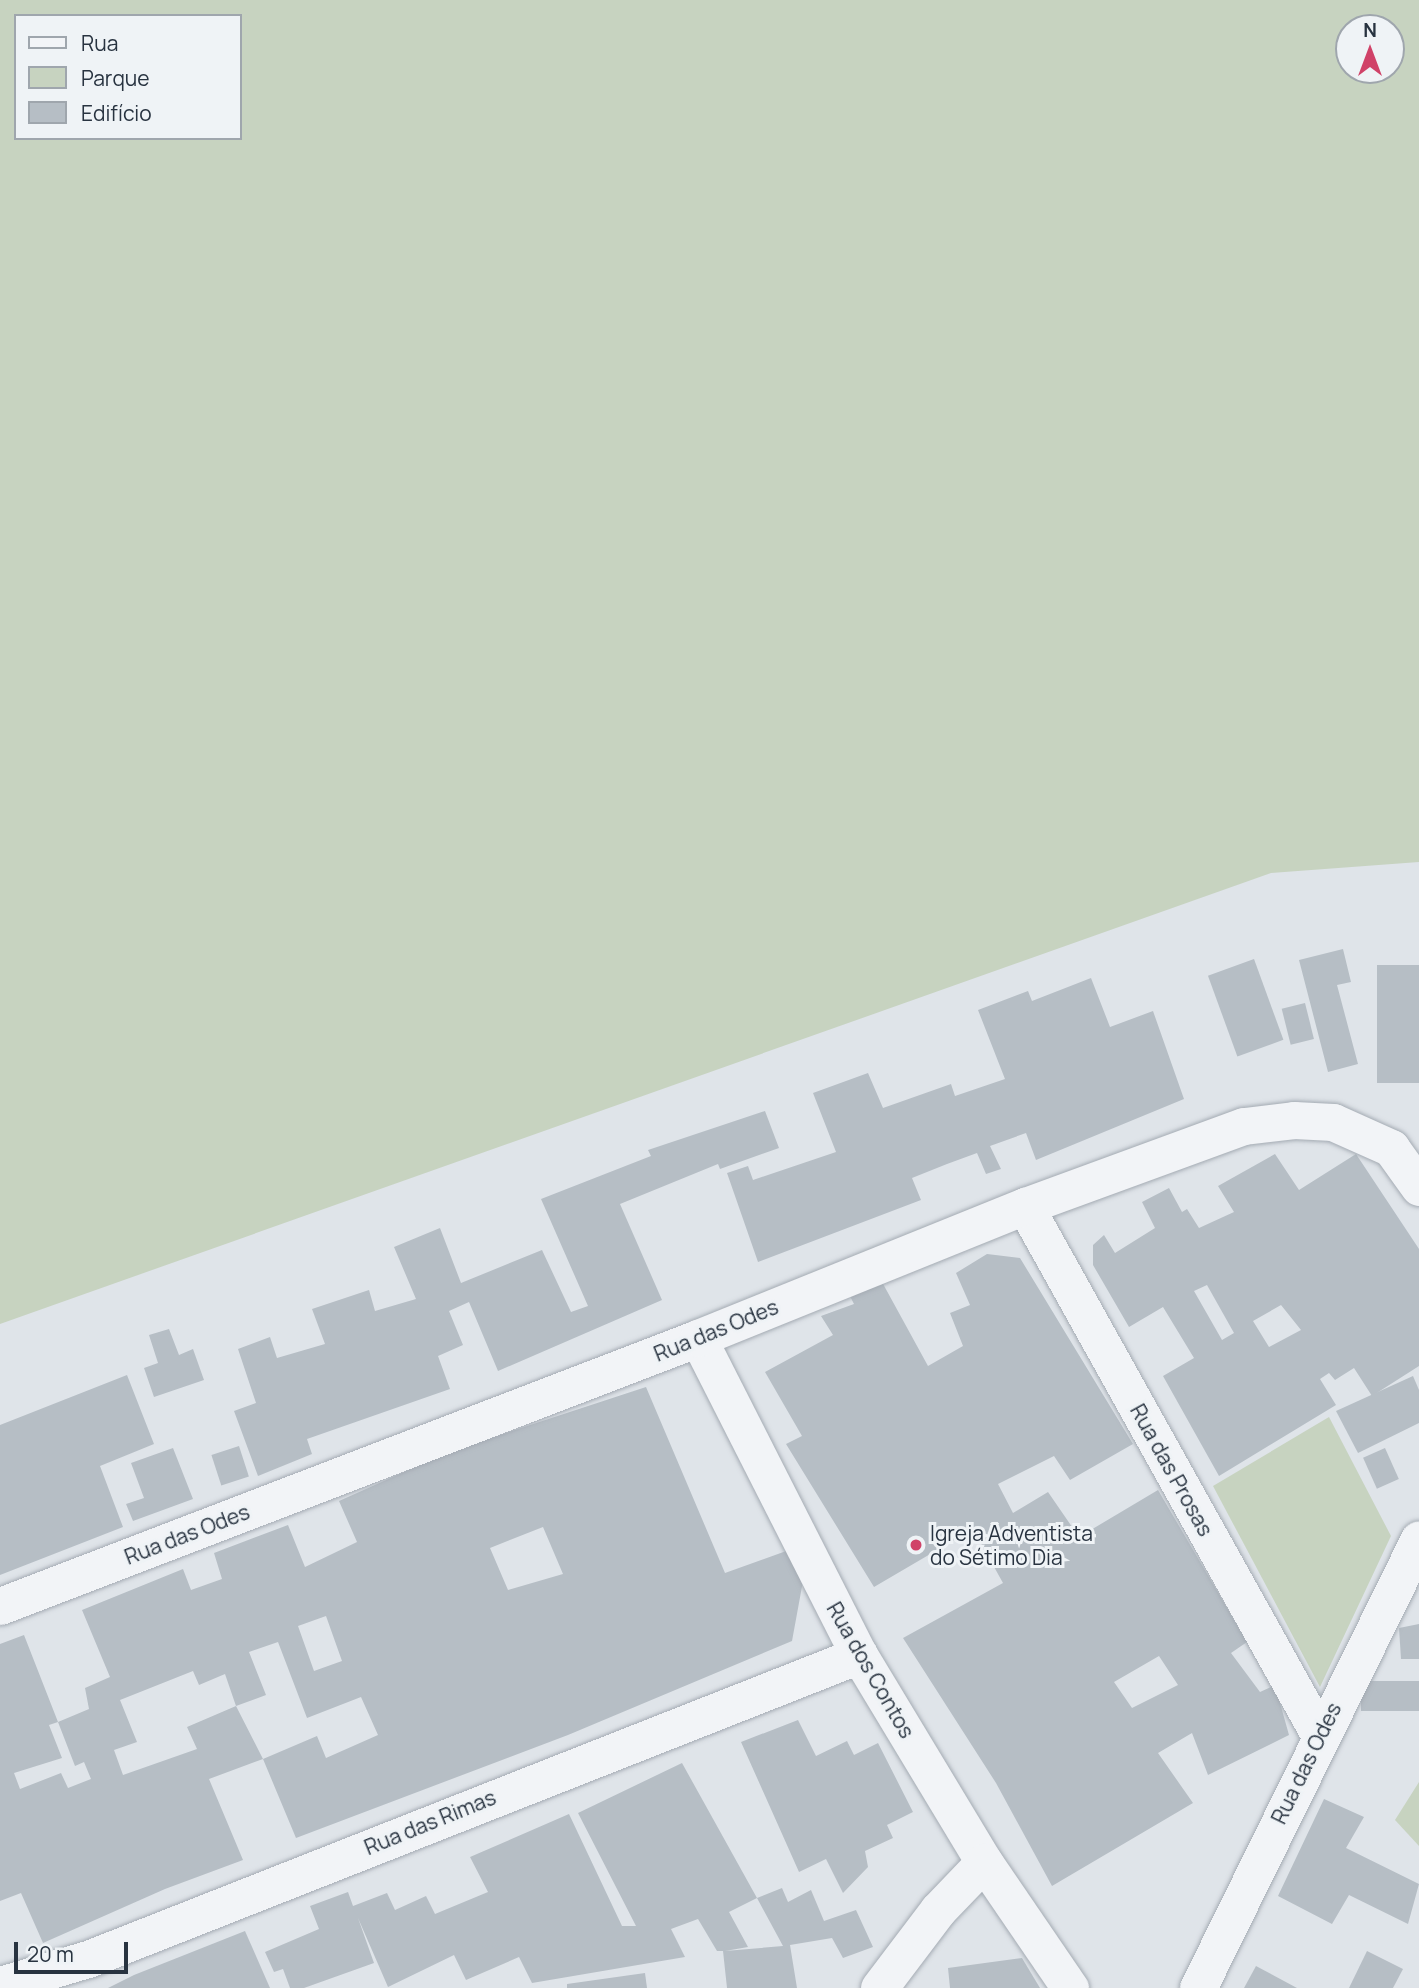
<!DOCTYPE html>
<meta charset="utf-8">
<style>
body{margin:0}
#map{position:relative;width:1419px;height:1988px;overflow:hidden;background:#dfe4e9;font-family:Manrope,sans-serif}
div>[style]{position:absolute}
[style*='--x']{left:calc(var(--x)*1px);top:calc(var(--y)*1px);width:calc(var(--w)*1px);rotate:calc(var(--a)*1deg)}
.green>*{inset:0;background:#c7d3c0}
.building>*{inset:0;background:#b6bec5;transform-origin:0 0}
.roads{filter:drop-shadow(0 0 2px #a4abb3) drop-shadow(0 0 2px #a4abb3)}
.minor>*{height:37px;margin:-18.5px;padding:0 18.5px;transform-origin:18.5px;border-radius:18.5px;background:#f2f4f7}
.dots>*{width:19px;height:19px;translate:-50% -50%;box-sizing:border-box;border:4px solid #eff3f6;border-radius:50%}
span{translate:-50% -50%;white-space:nowrap;text-align:center;line-height:1.15;-webkit-text-stroke:6px #eff3f6;paint-order:stroke}
.street-label{font-size:21px;color:#283340}
.poi-label{font-size:21px;color:#283340}
.left{translate:0 -50%;text-align:left}
.legend{position:absolute;left:14px;top:14px;width:228px;height:126px;box-sizing:border-box;background:#eff3f6;border:2px solid #9fa6ad;margin:0;padding:9px 12px;list-style:none;font-size:21px;color:#283340}
.legend li{display:flex;align-items:center;gap:14px;height:35px}
.legend b{width:35px;border:2px solid #9fa6ad}
.north{position:absolute;left:1335px;top:14px;width:70px;height:70px;box-sizing:border-box;background:#eff3f6;border:2px solid #9fa6ad;border-radius:50%;rotate:0deg;font-size:19px;font-weight:700;line-height:28px;text-align:center;color:#283340}
.north::after{content:'';display:block;margin:auto;width:24px;height:32px;background:#d04268;clip-path:polygon(50% 0,100% 100%,50% 72%,0 100%)}
.scale{position:absolute;left:14px;top:1942px;width:114px;height:32px;box-sizing:border-box;border:4px solid #283340;border-top:0;padding-left:9px;font-size:21px;line-height:24px;white-space:nowrap;color:#283340;-webkit-text-stroke:5px #eff3f6;paint-order:stroke}
</style>
<div id="map">
<div class="green">
<div style="clip-path:polygon(evenodd,0 0,1419px 0,1419px 862px,1271px 873px,0 1324px,0 0,16px 16px,240px 16px,240px 138px,16px 138px,16px 16px,0 0,1391px 28px,1391px 70px,1349px 70px,1349px 28px,1391px 28px)"></div>
<div style="clip-path:polygon(1329px 1417px,1391px 1536px,1320px 1687px,1213px 1486px)"></div>
<div style="clip-path:polygon(1419px 1782px,1419px 1846px,1395px 1820px)"></div>
</div>
<div class="building">
<div style="clip-path:polygon(1343px 949px,1351px 982px,1337px 985px,1358px 1064px,1328px 1072px,1299px 960px)"></div>
<div style="left:1254px;top:959px;width:86px;height:49px;rotate:70deg"></div>
<div style="left:1419px;top:965px;width:118px;height:42px;rotate:90deg"></div>
<div style="clip-path:polygon(1091px 978px,1110px 1027px,1153px 1011px,1184px 1099px,1036px 1160px,1026px 1133px,990px 1146px,1001px 1169px,986px 1174px,977px 1153px,947px 1164px,912px 1178px,921px 1200px,758px 1262px,727px 1173px,748px 1166px,753px 1180px,836px 1152px,813px 1093px,868px 1073px,883px 1108px,951px 1084px,955px 1096px,1005px 1079px,978px 1010px,1028px 991px,1032px 1001px)"></div>
<div style="left:1305px;top:1003px;width:37px;height:24px;rotate:76deg"></div>
<div style="clip-path:polygon(765px 1111px,779px 1148px,720px 1169px,718px 1164px,620px 1204px,662px 1300px,498px 1371px,469px 1302px,449px 1311px,463px 1345px,438px 1356px,450px 1389px,307px 1439px,312px 1454px,258px 1476px,234px 1411px,256px 1403px,238px 1349px,270px 1337px,277px 1358px,325px 1344px,312px 1309px,369px 1290px,375px 1311px,416px 1299px,394px 1247px,440px 1228px,461px 1283px,542px 1250px,571px 1312px,588px 1306px,541px 1199px,651px 1156px,648px 1150px)"></div>
<div style="clip-path:polygon(evenodd,1275px 1154px,1299px 1190px,1356px 1154px,1419px 1249px,1419px 1366px,1372px 1396px,1354px 1368px,1335px 1380px,1329px 1373px,1320px 1379px,1336px 1405px,1219px 1476px,1163px 1376px,1194px 1358px,1163px 1307px,1129px 1327px,1093px 1265px,1093px 1245px,1104px 1235px,1115px 1253px,1155px 1228px,1142px 1202px,1169px 1188px,1182px 1212px,1187px 1209px,1199px 1228px,1234px 1212px,1218px 1186px,1275px 1154px,1207px 1285px,1234px 1333px,1222px 1340px,1194px 1291px,1207px 1285px,1275px 1154px,1281px 1305px,1301px 1330px,1269px 1347px,1253px 1321px,1281px 1305px)"></div>
<div style="clip-path:polygon(evenodd,987px 1254px,1020px 1258px,1133px 1444px,1070px 1480px,1054px 1456px,998px 1484px,1013px 1513px,1048px 1492px,1079px 1537px,1158px 1490px,1247px 1642px,1231px 1653px,1260px 1692px,1275px 1685px,1289px 1735px,1208px 1775px,1192px 1733px,1158px 1753px,1193px 1803px,1052px 1886px,996px 1783px,903px 1638px,1003px 1583px,973px 1529px,874px 1587px,786px 1444px,802px 1436px,765px 1372px,833px 1335px,821px 1316px,854px 1304px,849px 1294px,882px 1282px,928px 1366px,963px 1346px,950px 1313px,970px 1305px,956px 1273px,987px 1254px,1159px 1656px,1178px 1685px,1132px 1708px,1114px 1682px,1159px 1656px)"></div>
<div style="clip-path:polygon(169px 1329px,179px 1355px,193px 1349px,204px 1380px,154px 1397px,144px 1368px,158px 1363px,149px 1335px)"></div>
<div style="clip-path:polygon(127px 1375px,154px 1444px,100px 1466px,123px 1527px,0 1575px,0 1425px)"></div>
<div style="clip-path:polygon(1413px 1376px,1419px 1390px,1419px 1423px,1358px 1453px,1336px 1411px)"></div>
<div style="clip-path:polygon(evenodd,646px 1387px,725px 1573px,789px 1550px,803px 1581px,792px 1641px,568px 1735px,296px 1838px,263px 1759px,209px 1779px,243px 1860px,165px 1889px,43px 1943px,21px 1893px,0 1901px,0 1644px,24px 1635px,58px 1722px,89px 1709px,85px 1688px,110px 1677px,82px 1610px,183px 1569px,191px 1590px,222px 1579px,214px 1553px,288px 1525px,305px 1567px,357px 1542px,339px 1501px,451px 1451px,646px 1387px,543px 1527px,563px 1574px,508px 1590px,490px 1548px,543px 1527px,646px 1387px,326px 1616px,342px 1661px,314px 1671px,298px 1626px,326px 1616px,646px 1387px,278px 1642px,307px 1718px,361px 1697px,378px 1735px,326px 1758px,317px 1736px,263px 1759px,236px 1706px,187px 1727px,197px 1749px,123px 1775px,114px 1750px,137px 1742px,120px 1700px,193px 1671px,199px 1685px,225px 1674px,236px 1706px,266px 1695px,249px 1652px,278px 1642px,646px 1387px,58px 1722px,75px 1766px,84px 1762px,91px 1779px,68px 1788px,61px 1773px,20px 1789px,14px 1773px,62px 1758px,49px 1725px,58px 1722px)"></div>
<div style="left:239px;top:1446px;width:32px;height:29px;rotate:72deg"></div>
<div style="clip-path:polygon(173px 1448px,193px 1499px,133px 1521px,126px 1504px,144px 1498px,131px 1463px)"></div>
<div style="left:1385px;top:1448px;width:34px;height:24px;rotate:66deg"></div>
<div style="clip-path:polygon(1419px 1624px,1419px 1659px,1401px 1659px,1399px 1628px)"></div>
<div style="left:1419px;top:1681px;width:30px;height:58px;rotate:90deg"></div>
<div style="clip-path:polygon(798px 1720px,816px 1756px,847px 1741px,854px 1755px,878px 1743px,913px 1812px,887px 1825px,893px 1838px,865px 1851px,868px 1867px,843px 1893px,826px 1859px,799px 1872px,741px 1742px)"></div>
<div style="clip-path:polygon(evenodd,682px 1763px,757px 1898px,782px 1888px,788px 1902px,811px 1890px,824px 1921px,856px 1910px,873px 1947px,843px 1958px,832px 1938px,790px 1945px,797px 1988px,727px 1988px,723px 1951px,717px 1951px,698px 1919px,671px 1929px,685px 1957px,532px 1983px,519px 1957px,466px 1980px,454px 1955px,388px 1987px,358px 1918px,374px 1963px,304px 1988px,290px 1988px,283px 1969px,274px 1972px,265px 1952px,319px 1929px,310px 1906px,348px 1892px,353px 1906px,387px 1893px,395px 1910px,426px 1896px,435px 1914px,488px 1892px,470px 1857px,569px 1814px,622px 1926px,636px 1926px,578px 1813px,682px 1763px,757px 1898px,783px 1946px,725px 1951px,748px 1947px,729px 1912px,757px 1898px)"></div>
<div style="clip-path:polygon(1324px 1799px,1364px 1817px,1346px 1848px,1419px 1884px,1408px 1924px,1349px 1895px,1332px 1924px,1278px 1896px)"></div>
<div style="clip-path:polygon(245px 1931px,270px 1988px,108px 1988px,134px 1975px)"></div>
<div style="clip-path:polygon(1367px 1951px,1403px 1969px,1393px 1988px,1349px 1988px)"></div>
<div style="clip-path:polygon(1022px 1958px,1040px 1988px,950px 1988px,948px 1968px)"></div>
<div style="clip-path:polygon(1256px 1966px,1297px 1988px,1244px 1988px)"></div>
<div style="clip-path:polygon(645px 1973px,647px 1988px,567px 1988px,567px 1984px)"></div>
</div>
<div class="roads">
<div class="minor">
<div style="--x:1025;--y:1206;--w:604;--a:60.89"></div>
<div style="--x:698;--y:1338;--w:356;--a:63.1"></div>
<div style="--x:859;--y:1655;--w:242;--a:58.9"></div>
<div style="--x:984;--y:1862;--w:153;--a:55.7"></div>
<div style="--x:0;--y:1606;--w:748;--a:-21"></div>
<div style="--x:698;--y:1338;--w:353;--a:-22"></div>
<div style="--x:1025;--y:1206;--w:233;--a:-20.1"></div>
<div style="--x:1244;--y:1126;--w:50;--a:-6.8"></div>
<div style="--x:1294;--y:1120;--w:39;--a:3"></div>
<div style="--x:1333;--y:1122;--w:64;--a:24.1"></div>
<div style="--x:1391;--y:1148;--w:48;--a:54.3"></div>
<div style="--x:0;--y:1985;--w:92;--a:-16.5"></div>
<div style="--x:88;--y:1959;--w:829;--a:-21.52"></div>
<div style="--x:879;--y:1988;--w:98;--a:-52.9"></div>
<div style="--x:938;--y:1910;--w:66;--a:-46.2"></div>
<div style="--x:1198;--y:1988;--w:500;--a:-63.79"></div>
</div>
</div>
<div class="dots">
<div style="left:916px;top:1545px;background:#d04268"></div>
</div>
<div class="street-label">
<span style="left:716px;top:1330px;rotate:-22deg">Rua das Odes</span>
<span style="left:1172px;top:1470px;rotate:61deg">Rua das Prosas</span>
<span style="left:187px;top:1534px;rotate:-21deg">Rua das Odes</span>
<span style="left:871px;top:1670px;rotate:60deg">Rua dos Contos</span>
<span style="left:1306px;top:1763px;rotate:-64deg">Rua das Odes</span>
<span style="left:430px;top:1822px;rotate:-22deg">Rua das Rimas</span>
</div>
<div class="poi-label">
<span class="left" style="left:930px;top:1545px">Igreja Adventista<br>do Sétimo Dia</span>
</div>
<ul class="legend">
<li><b style="height:9px;background:#f2f4f7"></b>Rua</li>
<li><b style="height:19px;background:#c7d3c0"></b>Parque</li>
<li><b style="height:19px;background:#b6bec5"></b>Edifício</li>
</ul>
<div class="north">N</div>
<div class="scale">20 m</div>
</div>
